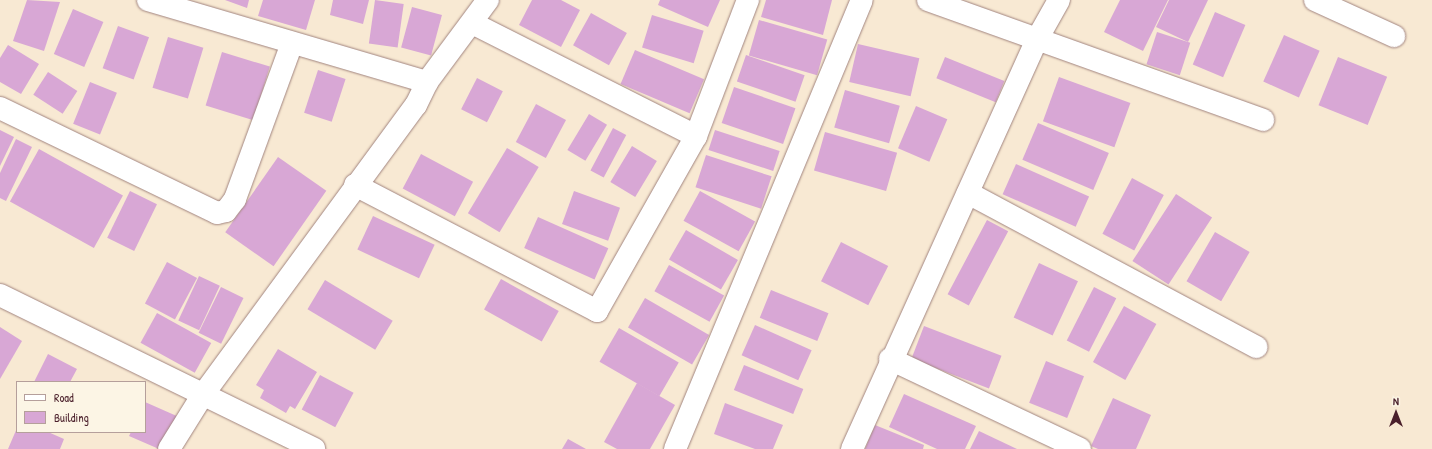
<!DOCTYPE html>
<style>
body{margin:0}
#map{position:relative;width:1432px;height:449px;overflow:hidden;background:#f8e9d3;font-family:"Patrick Hand",sans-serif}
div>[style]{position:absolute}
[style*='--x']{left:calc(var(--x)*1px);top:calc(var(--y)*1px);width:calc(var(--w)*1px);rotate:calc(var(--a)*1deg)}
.building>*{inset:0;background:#d8a7d5;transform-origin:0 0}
.roads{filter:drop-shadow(0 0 1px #a1847f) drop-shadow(0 0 1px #a1847f)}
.minor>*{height:22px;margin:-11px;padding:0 11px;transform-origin:11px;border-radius:11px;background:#fff}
span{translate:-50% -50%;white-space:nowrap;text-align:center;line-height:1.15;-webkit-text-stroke:3.5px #fcf5e5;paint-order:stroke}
.legend{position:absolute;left:16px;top:381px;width:130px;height:52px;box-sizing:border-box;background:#fcf5e5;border:1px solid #b59f9b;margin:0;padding:5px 7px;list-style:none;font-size:12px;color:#4a1f2b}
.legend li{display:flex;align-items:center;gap:8px;height:20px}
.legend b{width:20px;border:1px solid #b59f9b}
.north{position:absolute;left:1376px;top:393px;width:40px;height:40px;-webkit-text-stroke:3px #fcf5e5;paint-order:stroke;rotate:0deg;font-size:11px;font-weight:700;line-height:16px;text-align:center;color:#4a1f2b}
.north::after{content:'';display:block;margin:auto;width:14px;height:18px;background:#4a1f2b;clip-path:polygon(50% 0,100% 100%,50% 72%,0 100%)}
</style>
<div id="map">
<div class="building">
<div style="clip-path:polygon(27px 0,60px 2px,44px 51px,13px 41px)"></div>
<div style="clip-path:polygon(225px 0,249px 0,247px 8px)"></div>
<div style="clip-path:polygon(263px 0,315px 0,306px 30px,258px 16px)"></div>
<div style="clip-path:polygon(333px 0,369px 0,363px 24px,330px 15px)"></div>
<div style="left:375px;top:0;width:29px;height:44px;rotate:8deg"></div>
<div style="clip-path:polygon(532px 0,561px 0,580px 10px,561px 47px,519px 25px)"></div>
<div style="clip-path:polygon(660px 0,720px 0,708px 27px,658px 5px)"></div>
<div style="clip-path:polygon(766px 0,832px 0,823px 35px,761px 17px)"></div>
<div style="clip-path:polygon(1120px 0,1168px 0,1143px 51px,1104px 32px)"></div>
<div style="clip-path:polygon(1169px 0,1208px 0,1188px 42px,1156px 27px)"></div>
<div style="left:412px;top:7px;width:31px;height:42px;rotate:15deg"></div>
<div style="left:73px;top:9px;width:33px;height:49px;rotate:23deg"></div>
<div style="left:1215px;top:12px;width:33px;height:57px;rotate:23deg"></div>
<div style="left:591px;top:13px;width:41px;height:37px;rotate:29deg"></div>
<div style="left:652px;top:15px;width:54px;height:34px;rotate:17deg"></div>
<div style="left:759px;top:20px;width:71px;height:37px;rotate:16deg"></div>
<div style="left:118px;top:26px;width:33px;height:45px;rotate:20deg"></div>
<div style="left:1157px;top:32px;width:35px;height:34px;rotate:18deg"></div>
<div style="left:1284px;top:35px;width:39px;height:51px;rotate:24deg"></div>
<div style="left:168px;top:37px;width:37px;height:53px;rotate:17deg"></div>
<div style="left:858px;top:44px;width:63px;height:39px;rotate:13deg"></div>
<div style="clip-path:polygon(8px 45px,39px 64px,21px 94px,0 82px,0 58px)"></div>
<div style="left:635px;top:50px;width:75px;height:37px;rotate:23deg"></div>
<div style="left:222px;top:52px;width:50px;height:56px;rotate:17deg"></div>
<div style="left:746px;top:55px;width:62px;height:28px;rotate:19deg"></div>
<div style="left:945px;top:57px;width:64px;height:23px;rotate:22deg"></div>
<div style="left:1338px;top:57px;width:53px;height:52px;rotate:22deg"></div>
<div style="left:318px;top:70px;width:29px;height:45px;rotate:18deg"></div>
<div style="left:48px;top:72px;width:35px;height:27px;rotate:33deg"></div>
<div style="left:1059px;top:77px;width:76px;height:47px;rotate:20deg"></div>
<div style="left:477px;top:78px;width:29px;height:35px;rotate:27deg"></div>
<div style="left:90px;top:82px;width:29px;height:45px;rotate:22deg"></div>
<div style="left:734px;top:87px;width:65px;height:38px;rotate:19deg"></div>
<div style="left:845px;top:90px;width:57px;height:39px;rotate:16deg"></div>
<div style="left:536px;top:104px;width:34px;height:43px;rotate:28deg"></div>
<div style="left:916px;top:106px;width:34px;height:46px;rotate:23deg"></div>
<div style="left:589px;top:114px;width:21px;height:42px;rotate:31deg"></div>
<div style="left:1038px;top:123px;width:77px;height:40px;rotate:23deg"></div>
<div style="left:613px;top:128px;width:15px;height:48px;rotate:28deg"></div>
<div style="clip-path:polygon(0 130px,14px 137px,0 166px)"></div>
<div style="left:715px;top:130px;width:68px;height:21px;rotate:18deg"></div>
<div style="left:825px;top:132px;width:75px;height:40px;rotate:16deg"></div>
<div style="clip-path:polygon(16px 139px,32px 147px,6px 201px,0 198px,0 173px)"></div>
<div style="left:632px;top:146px;width:29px;height:42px;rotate:31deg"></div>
<div style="left:507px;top:148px;width:37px;height:76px;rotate:31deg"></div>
<div style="left:39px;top:149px;width:96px;height:60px;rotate:29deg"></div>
<div style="left:421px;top:154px;width:59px;height:39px;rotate:28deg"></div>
<div style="left:706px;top:155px;width:69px;height:34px;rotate:18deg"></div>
<div style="left:278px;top:157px;width:59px;height:92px;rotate:35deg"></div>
<div style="left:1016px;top:164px;width:80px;height:33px;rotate:24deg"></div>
<div style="left:1132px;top:178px;width:36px;height:63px;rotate:28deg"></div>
<div style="left:130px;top:191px;width:30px;height:52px;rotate:26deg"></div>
<div style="left:574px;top:191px;width:49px;height:35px;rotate:20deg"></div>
<div style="left:700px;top:191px;width:63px;height:34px;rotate:29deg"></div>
<div style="left:1176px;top:194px;width:43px;height:80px;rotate:33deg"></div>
<div style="left:373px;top:216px;width:68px;height:37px;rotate:25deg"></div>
<div style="left:538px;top:217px;width:77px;height:34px;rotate:24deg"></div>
<div style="left:987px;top:220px;width:24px;height:84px;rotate:28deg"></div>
<div style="left:686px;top:230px;width:60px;height:34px;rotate:30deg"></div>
<div style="left:1215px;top:232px;width:40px;height:57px;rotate:30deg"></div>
<div style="left:841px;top:242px;width:53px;height:44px;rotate:27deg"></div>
<div style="left:167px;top:262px;width:34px;height:47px;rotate:28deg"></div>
<div style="left:1039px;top:263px;width:43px;height:60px;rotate:25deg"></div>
<div style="left:669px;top:265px;width:63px;height:30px;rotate:29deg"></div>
<div style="left:199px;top:276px;width:23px;height:49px;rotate:25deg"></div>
<div style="left:501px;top:279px;width:66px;height:35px;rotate:29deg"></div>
<div style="left:325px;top:280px;width:79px;height:34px;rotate:31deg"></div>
<div style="left:221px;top:287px;width:25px;height:51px;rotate:26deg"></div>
<div style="left:1094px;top:287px;width:25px;height:60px;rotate:27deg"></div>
<div style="left:771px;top:290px;width:62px;height:30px;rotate:22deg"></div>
<div style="left:645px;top:298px;width:74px;height:34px;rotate:30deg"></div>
<div style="left:1124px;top:306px;width:37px;height:64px;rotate:29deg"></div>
<div style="left:157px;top:313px;width:62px;height:34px;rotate:29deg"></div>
<div style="left:755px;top:325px;width:62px;height:33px;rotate:24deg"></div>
<div style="left:924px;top:326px;width:83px;height:35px;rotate:21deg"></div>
<div style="clip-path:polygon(0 327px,22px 341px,0 379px)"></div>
<div style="left:619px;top:328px;width:69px;height:39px;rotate:30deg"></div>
<div style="clip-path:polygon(278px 349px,317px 372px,295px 409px,290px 406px,286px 413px,260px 398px,264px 390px,256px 385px)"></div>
<div style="clip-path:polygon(48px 354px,77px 369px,70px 382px,34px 382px)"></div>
<div style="left:1046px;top:361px;width:41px;height:45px;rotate:22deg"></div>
<div style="left:744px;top:365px;width:64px;height:27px;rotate:22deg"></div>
<div style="left:320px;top:375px;width:38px;height:39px;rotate:28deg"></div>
<div style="clip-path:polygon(637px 383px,675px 405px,650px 449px,617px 449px,604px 442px)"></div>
<div style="clip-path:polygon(904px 394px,976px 426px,965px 449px,937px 449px,889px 427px)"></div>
<div style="clip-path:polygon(1113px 398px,1151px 415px,1136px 449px,1098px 449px,1091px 446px)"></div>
<div style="clip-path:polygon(145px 402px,179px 417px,159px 449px,129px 436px,131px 432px,145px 432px)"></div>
<div style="clip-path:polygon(725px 403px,783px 425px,773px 449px,755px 449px,714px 434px)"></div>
<div style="clip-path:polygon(875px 425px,924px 445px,923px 449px,865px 449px)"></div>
<div style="clip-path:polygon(17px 428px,17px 432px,48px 432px,64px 439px,60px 449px,8px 449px)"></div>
<div style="clip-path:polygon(979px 431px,1017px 449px,970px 449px)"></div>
<div style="clip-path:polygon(568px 439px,586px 449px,562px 449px)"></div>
</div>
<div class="roads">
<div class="minor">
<div style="--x:148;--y:0;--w:291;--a:16.4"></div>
<div style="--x:928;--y:0;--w:356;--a:19.7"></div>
<div style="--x:1315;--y:0;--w:87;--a:24.5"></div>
<div style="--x:472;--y:23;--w:251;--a:26.8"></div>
<div style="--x:0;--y:108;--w:241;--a:25.8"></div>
<div style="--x:217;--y:213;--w:9;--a:-13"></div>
<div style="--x:226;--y:211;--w:15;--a:-53"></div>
<div style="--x:235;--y:199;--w:166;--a:-69.9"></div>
<div style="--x:355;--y:185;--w:273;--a:27.5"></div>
<div style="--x:597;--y:311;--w:201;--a:-60.5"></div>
<div style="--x:696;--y:136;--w:146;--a:-69.1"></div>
<div style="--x:968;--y:193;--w:327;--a:28.1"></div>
<div style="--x:0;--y:295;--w:350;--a:26.1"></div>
<div style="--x:890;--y:359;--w:210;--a:25.3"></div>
<div style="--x:169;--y:449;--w:62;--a:-58.1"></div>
<div style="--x:202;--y:396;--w:361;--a:-53.7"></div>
<div style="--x:416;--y:105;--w:25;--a:-64"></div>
<div style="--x:427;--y:82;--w:102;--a:-53.4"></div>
<div style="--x:675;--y:449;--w:486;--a:-67.4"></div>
<div style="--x:852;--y:449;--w:448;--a:-65.7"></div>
<div style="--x:1036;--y:41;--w:47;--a:-60.7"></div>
</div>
</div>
<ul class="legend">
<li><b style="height:5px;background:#fff"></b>Road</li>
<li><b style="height:11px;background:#d8a7d5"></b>Building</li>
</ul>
<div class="north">N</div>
</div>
